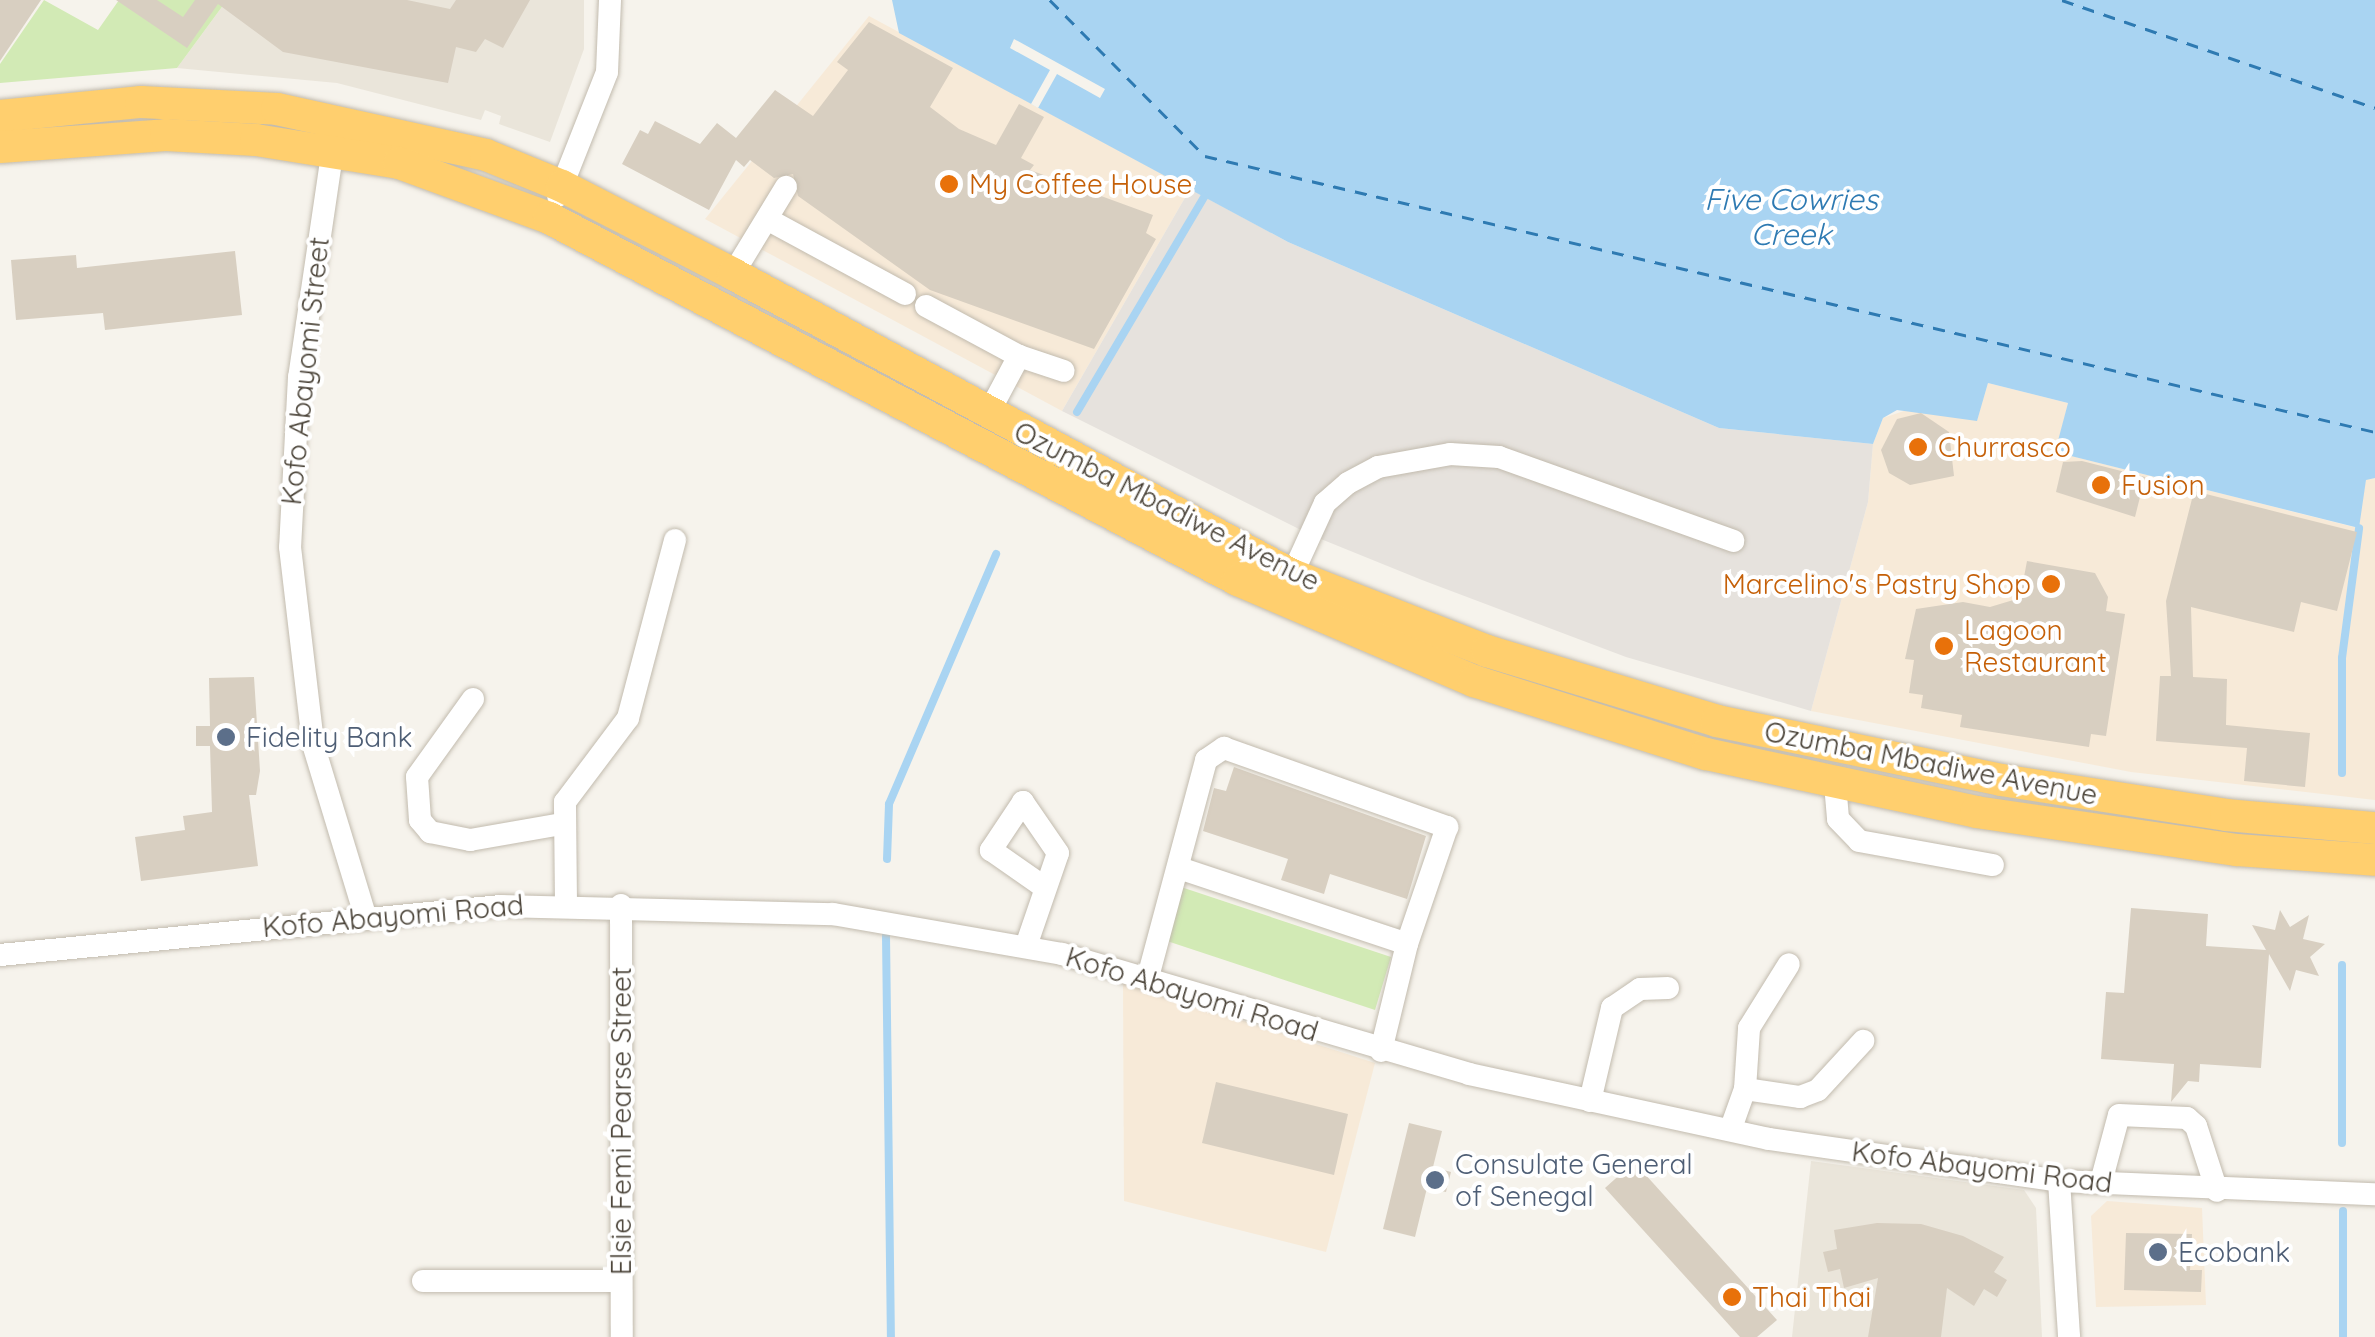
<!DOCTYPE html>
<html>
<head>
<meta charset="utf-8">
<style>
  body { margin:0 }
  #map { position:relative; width:2375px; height:1337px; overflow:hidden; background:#f6f3ec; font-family:Quicksand,sans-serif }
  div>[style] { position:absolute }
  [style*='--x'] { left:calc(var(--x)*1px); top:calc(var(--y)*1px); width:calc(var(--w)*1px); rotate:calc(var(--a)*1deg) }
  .residential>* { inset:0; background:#eae5da }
  .commercial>* { inset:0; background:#f7ead8 }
  .industrial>* { inset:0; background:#e6e2dd }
  .green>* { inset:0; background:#d2eab5 }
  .water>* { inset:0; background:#a9d4f2 }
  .pier>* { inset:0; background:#f6f3ec }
  .stream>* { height:8px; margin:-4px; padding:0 4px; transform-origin:4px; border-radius:4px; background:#a9d4f2 }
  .ferry>* { height:2.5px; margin-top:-1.25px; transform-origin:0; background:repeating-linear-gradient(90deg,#2e7ab2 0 12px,transparent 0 22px) }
  .building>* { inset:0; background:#d8cfc1 }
  .roads { filter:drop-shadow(0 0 2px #c2bbae) drop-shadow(0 0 2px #c2bbae) }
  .minor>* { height:22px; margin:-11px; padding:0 11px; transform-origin:11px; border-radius:11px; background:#fff }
  .highway>* { height:32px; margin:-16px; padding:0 16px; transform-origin:16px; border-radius:16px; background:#ffcf6e }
  .dots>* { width:28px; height:28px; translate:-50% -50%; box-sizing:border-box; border:5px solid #fff; border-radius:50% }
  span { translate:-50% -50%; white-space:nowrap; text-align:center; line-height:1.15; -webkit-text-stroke:8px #fff; paint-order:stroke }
  .food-label { font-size:28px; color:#c56008 }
  .left { translate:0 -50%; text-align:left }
  .right { translate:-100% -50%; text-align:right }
  .street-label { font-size:28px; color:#4b4439 }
  .service-label { font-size:28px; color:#4e5e75 }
  .water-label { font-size:30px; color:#2e7ab2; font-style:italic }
</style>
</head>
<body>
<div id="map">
  <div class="residential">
    <div style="clip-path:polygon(227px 0,584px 0,584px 49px,550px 142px,499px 124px,501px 116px,485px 110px,481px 120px,337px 83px,177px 68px)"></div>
    <div style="clip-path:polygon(1811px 1161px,2024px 1190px,2036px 1208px,2042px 1337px,1792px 1337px)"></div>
  </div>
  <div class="commercial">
    <div style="clip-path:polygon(869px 16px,1190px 189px,1062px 411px,705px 219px)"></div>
    <div style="clip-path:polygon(1988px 383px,2068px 403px,2056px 452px,2358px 528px,2366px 479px,2375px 478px,2375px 800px,2131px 772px,1811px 711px,1868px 502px,1873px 444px,1883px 418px,1913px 408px,1977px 420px)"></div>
    <div style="clip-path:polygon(1123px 982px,1375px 1063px,1326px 1252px,1124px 1201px)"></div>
    <div style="clip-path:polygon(2107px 1201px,2202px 1208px,2206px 1305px,2096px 1307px,2091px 1216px)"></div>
  </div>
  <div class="industrial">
    <div style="clip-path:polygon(1190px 189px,1288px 242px,1719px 428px,1873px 444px,1868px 502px,1811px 711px,1626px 657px,1422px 580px,1311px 535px,1062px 411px)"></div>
  </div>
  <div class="green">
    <div style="clip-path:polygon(44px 0,98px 30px,119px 0,227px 0,177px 68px,0 83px,0 64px)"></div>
    <div style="clip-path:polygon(1178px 886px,1391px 957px,1375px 1010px,1167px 941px)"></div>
  </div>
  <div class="water">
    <div style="clip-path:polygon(892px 0,2375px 0,2375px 478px,2366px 480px,2359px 528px,2055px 452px,2068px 403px,1988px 383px,1977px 421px,1897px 410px,1883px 418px,1873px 444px,1719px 428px,1288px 242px,899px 33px)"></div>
  </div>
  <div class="pier">
    <div style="clip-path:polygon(1014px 39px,1105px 89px,1100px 98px,1057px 74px,1038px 108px,1031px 104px,1050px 70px,1010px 48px)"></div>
  </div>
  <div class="stream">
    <div style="--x:1077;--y:412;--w:250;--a:-59.4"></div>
    <div style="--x:2342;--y:773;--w:115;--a:-90"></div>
    <div style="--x:2342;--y:658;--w:131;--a:-82.5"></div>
    <div style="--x:887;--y:859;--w:55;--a:-87.9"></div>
    <div style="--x:889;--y:804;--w:272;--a:-66.8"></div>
    <div style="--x:886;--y:935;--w:402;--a:89.3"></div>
    <div style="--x:2342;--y:965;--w:178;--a:90"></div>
    <div style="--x:2343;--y:1211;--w:126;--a:90"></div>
  </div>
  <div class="ferry">
    <div style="--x:1050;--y:0;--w:220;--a:45.2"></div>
    <div style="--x:1205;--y:156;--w:1202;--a:13.27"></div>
    <div style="--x:2062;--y:0;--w:331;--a:19"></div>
  </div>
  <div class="building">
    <div style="clip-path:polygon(0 0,41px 0,0 61px)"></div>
    <div style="clip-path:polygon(116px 0,157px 0,183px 17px,195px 0,407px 0,450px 9px,456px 0,530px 0,503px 48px,485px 39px,476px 52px,456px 47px,448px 83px,283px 52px,218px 4px,187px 48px)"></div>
    <div style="clip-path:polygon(869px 22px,953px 68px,930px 107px,959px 129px,996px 145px,1019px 104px,1044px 117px,1021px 158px,1034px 165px,1030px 170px,1153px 215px,1146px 233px,1156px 239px,1094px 349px,930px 290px,798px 196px,793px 174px,774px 178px,750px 160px,744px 167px,736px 160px,709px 210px,622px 164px,640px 130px,648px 134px,655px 121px,700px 144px,717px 123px,736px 138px,775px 90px,813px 116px,848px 70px,837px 62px)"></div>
    <div style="clip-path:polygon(235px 251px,242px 315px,105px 330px,103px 313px,16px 320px,11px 260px,76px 255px,77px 268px)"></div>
    <div style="clip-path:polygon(1921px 413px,1949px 432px,1954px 476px,1910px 485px,1889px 473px,1881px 450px,1897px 419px)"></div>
    <div style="clip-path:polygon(2082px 461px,2145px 477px,2135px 517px,2056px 492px,2063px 462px)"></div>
    <div style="clip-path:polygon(2194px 491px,2357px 532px,2337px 611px,2301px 602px,2294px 632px,2191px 607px,2193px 677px,2227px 679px,2226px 725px,2310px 733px,2305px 787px,2244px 781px,2247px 748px,2156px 741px,2160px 676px,2171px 676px,2166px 601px)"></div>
    <div style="clip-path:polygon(2027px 561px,2095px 573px,2108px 597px,2106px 611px,2125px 614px,2106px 736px,2091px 734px,2089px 747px,1960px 727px,1962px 715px,1921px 708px,1923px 695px,1909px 693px,1914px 660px,1905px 659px,1916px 609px,1963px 602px,1990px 607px,2020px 598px)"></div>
    <div style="clip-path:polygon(254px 677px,260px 771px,256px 795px,249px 795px,258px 866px,141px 881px,135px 837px,185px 830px,183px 816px,212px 812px,210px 746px,196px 746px,196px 726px,210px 726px,209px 678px)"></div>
    <div style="clip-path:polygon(1234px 767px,1426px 836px,1407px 899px,1330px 874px,1324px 894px,1281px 880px,1288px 859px,1203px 831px,1214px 788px,1226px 791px)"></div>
    <div style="clip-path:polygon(2131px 908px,2208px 914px,2206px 946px,2266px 950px,2252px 925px,2275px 930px,2280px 910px,2290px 927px,2309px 915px,2303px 939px,2325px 944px,2310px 957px,2319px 976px,2296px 970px,2290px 991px,2269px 954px,2261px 1068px,2200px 1064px,2199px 1082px,2188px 1081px,2171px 1102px,2174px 1064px,2101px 1059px,2106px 992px,2124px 993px)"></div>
    <div style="clip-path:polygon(1216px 1082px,1348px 1114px,1334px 1175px,1202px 1143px)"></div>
    <div style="clip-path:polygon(1409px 1123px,1442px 1131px,1433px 1167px,1451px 1172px,1446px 1192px,1427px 1188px,1415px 1237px,1383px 1229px)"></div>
    <div style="clip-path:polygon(1634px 1162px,1777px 1320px,1757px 1337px,1740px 1337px,1605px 1188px)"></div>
    <div style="clip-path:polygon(1877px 1223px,1921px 1224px,1963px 1236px,2004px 1257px,1994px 1272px,2007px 1280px,1997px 1297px,1984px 1289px,1974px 1306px,1947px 1288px,1941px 1337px,1868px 1337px,1878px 1278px,1844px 1288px,1840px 1269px,1828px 1272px,1823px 1252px,1837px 1249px,1834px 1230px)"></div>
    <div style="clip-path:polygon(2126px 1233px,2192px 1234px,2190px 1270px,2202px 1270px,2201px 1292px,2124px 1290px)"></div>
  </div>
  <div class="roads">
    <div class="minor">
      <div style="--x:334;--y:141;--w:239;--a:98.4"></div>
      <div style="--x:299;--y:377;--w:170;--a:93"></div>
      <div style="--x:290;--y:547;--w:198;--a:83.3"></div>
      <div style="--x:313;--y:744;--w:179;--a:73.1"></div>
      <div style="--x:558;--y:196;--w:133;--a:-68.4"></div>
      <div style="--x:607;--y:72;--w:72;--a:-87.6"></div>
      <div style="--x:767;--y:219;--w:157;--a:28.5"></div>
      <div style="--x:733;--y:274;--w:102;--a:-58.7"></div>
      <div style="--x:926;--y:306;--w:106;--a:28.3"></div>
      <div style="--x:1019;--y:356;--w:47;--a:18.4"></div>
      <div style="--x:988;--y:414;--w:66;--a:-61.9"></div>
      <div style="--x:1292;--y:575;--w:79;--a:-65.4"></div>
      <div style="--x:1325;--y:503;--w:30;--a:-41"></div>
      <div style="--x:1348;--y:483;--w:34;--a:-28"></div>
      <div style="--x:1378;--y:467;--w:73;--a:-10.2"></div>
      <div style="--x:1450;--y:454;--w:49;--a:3.5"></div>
      <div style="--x:1499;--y:457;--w:249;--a:19.7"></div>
      <div style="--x:473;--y:699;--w:96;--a:125.7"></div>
      <div style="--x:417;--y:777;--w:43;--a:86"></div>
      <div style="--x:420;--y:820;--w:16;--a:50"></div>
      <div style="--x:430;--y:832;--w:41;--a:11.3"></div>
      <div style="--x:470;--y:840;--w:93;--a:-9.9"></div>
      <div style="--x:1835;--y:784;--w:35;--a:85"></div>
      <div style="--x:1838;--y:819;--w:30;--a:46"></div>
      <div style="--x:1859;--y:841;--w:136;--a:10.2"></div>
      <div style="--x:1179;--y:868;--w:240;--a:18.4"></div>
      <div style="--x:566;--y:903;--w:101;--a:-90.6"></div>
      <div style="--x:565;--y:802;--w:105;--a:-53.1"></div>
      <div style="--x:628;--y:718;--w:184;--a:-75.2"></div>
      <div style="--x:621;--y:905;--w:432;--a:89.9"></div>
      <div style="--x:1026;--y:946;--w:98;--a:-71"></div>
      <div style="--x:1058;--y:853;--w:62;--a:-124.5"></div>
      <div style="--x:1023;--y:802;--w:58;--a:123.7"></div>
      <div style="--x:991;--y:850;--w:65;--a:34.9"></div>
      <div style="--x:0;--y:955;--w:503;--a:-5.59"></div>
      <div style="--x:501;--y:906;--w:332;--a:1.4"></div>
      <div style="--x:833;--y:914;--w:232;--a:9.9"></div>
      <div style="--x:1062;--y:954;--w:424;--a:16.4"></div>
      <div style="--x:1469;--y:1074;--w:307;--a:12.2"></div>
      <div style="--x:1769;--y:1139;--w:293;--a:8.2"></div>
      <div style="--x:2059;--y:1181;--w:316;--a:2.4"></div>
      <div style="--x:1148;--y:977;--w:225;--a:-75"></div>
      <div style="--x:1206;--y:760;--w:22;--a:-34"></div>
      <div style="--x:1224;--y:748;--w:237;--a:19.5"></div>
      <div style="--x:1447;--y:827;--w:124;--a:108.9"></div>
      <div style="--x:1407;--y:944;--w:110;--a:103.7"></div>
      <div style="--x:1745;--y:1089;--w:56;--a:8.3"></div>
      <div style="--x:1800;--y:1097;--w:19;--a:-21"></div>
      <div style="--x:1818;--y:1090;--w:67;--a:-47.4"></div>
      <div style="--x:1590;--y:1101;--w:96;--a:-76.7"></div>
      <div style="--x:1612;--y:1008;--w:34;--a:-34"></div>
      <div style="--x:1640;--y:989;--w:28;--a:-2"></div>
      <div style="--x:1731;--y:1128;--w:41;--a:-70.3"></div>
      <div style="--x:1745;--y:1089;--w:61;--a:-86.2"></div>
      <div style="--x:1749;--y:1028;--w:75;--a:-58"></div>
      <div style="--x:2059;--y:1181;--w:156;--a:86.3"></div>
      <div style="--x:2101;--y:1182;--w:69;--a:-75"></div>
      <div style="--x:2119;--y:1115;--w:68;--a:2.5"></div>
      <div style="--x:2187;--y:1118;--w:12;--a:42"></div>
      <div style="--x:2196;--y:1126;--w:68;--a:72.1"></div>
      <div style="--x:423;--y:1281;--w:198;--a:0"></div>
    </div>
    <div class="highway">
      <div style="--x:0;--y:116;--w:142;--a:-5.7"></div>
      <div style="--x:141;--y:102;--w:136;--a:2.9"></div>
      <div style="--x:277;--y:109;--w:214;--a:12.4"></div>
      <div style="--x:486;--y:155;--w:82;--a:22.2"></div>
      <div style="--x:562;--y:186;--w:192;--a:27.2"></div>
      <div style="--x:733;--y:274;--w:635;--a:28.3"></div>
      <div style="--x:1292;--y:575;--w:209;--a:21.3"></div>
      <div style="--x:1487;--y:651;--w:240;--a:16.9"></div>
      <div style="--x:1717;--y:721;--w:290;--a:11.7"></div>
      <div style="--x:2001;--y:780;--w:228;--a:8.8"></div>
      <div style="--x:2226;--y:815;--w:150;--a:5"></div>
      <div style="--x:0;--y:147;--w:166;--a:-4.1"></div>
      <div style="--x:166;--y:135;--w:90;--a:3.2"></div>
      <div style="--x:256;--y:140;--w:145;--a:9.1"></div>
      <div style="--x:399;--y:163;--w:160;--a:20.1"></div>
      <div style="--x:549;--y:218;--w:778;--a:27.72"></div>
      <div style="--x:1238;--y:580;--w:257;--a:23.2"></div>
      <div style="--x:1474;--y:681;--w:243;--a:17.5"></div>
      <div style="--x:1706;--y:754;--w:276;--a:12.1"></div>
      <div style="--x:1976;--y:812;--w:264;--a:8.3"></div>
      <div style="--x:2237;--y:850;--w:138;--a:4.1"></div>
    </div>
  </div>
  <div class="dots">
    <div style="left:949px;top:184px;background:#e8710a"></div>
    <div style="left:1918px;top:447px;background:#e8710a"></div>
    <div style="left:2101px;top:485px;background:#e8710a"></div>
    <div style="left:2051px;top:584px;background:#e8710a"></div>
    <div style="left:1944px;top:646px;background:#e8710a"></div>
    <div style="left:226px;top:737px;background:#5c6f8a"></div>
    <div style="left:1435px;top:1180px;background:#5c6f8a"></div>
    <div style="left:2158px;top:1252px;background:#5c6f8a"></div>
    <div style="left:1732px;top:1297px;background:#e8710a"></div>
  </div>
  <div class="food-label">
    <span class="left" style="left:969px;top:184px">My Coffee House</span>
    <span class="left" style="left:1938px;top:447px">Churrasco</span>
    <span class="left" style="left:2121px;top:485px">Fusion</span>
    <span class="right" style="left:2031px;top:584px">Marcelino's Pastry Shop</span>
    <span class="left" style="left:1964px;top:646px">Lagoon<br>Restaurant</span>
    <span class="left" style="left:1752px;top:1297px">Thai Thai</span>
  </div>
  <div class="street-label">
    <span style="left:305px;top:371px;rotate:-84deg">Kofo Abayomi Street</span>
    <span style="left:1167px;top:506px;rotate:27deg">Ozumba Mbadiwe Avenue</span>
    <span style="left:1931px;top:763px;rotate:11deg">Ozumba Mbadiwe Avenue</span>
    <span style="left:393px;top:916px;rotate:-5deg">Kofo Abayomi Road</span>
    <span style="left:1192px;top:994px;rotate:17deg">Kofo Abayomi Road</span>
    <span style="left:621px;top:1121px;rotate:-90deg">Elsie Femi Pearse Street</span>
    <span style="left:1982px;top:1167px;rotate:7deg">Kofo Abayomi Road</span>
  </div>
  <div class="service-label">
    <span class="left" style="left:246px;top:737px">Fidelity Bank</span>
    <span class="left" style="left:1455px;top:1180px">Consulate General<br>of Senegal</span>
    <span class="left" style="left:2178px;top:1252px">Ecobank</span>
  </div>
  <div class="water-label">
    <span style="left:1791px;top:216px">Five Cowries<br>Creek</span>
  </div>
</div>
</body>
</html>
